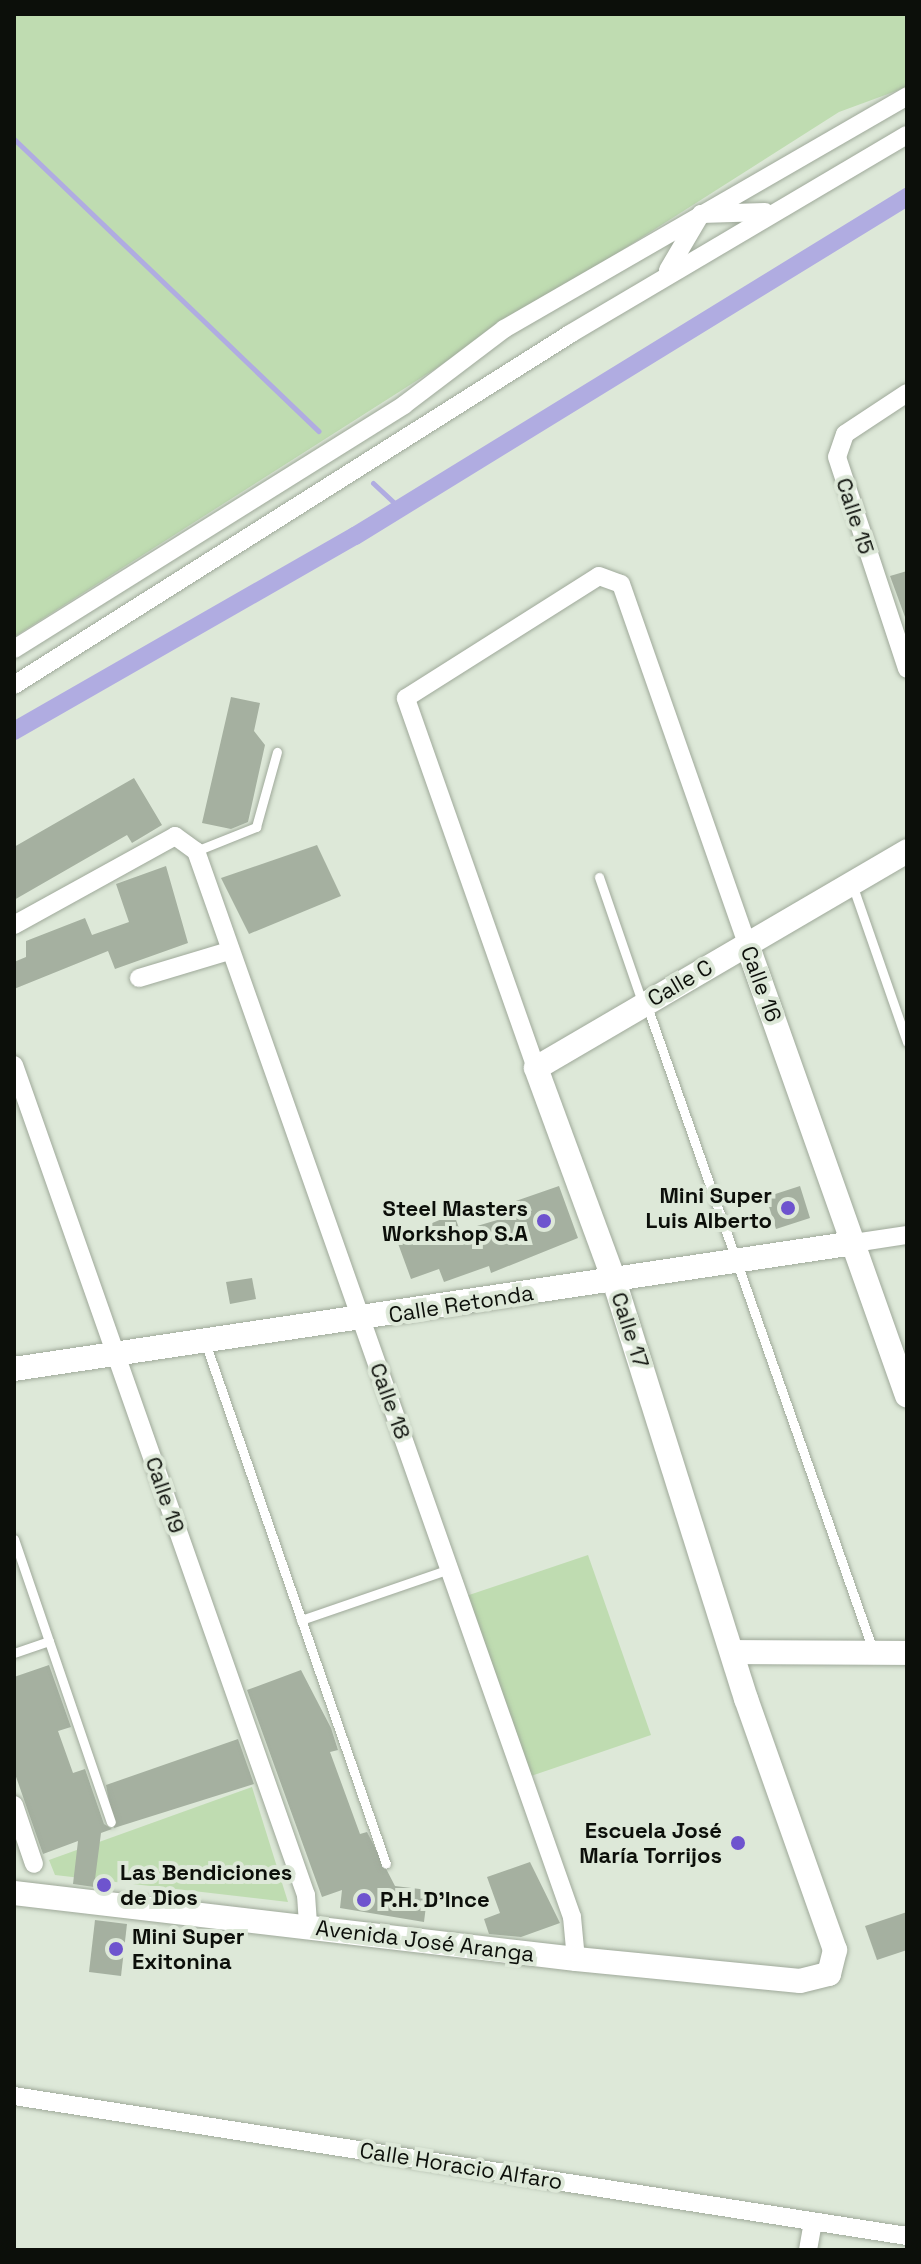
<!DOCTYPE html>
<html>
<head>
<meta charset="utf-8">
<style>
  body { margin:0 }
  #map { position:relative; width:921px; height:2264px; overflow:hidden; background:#dde8d8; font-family:"Space Grotesk",sans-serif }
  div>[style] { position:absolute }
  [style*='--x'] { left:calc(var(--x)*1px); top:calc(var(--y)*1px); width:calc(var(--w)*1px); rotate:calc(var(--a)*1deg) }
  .green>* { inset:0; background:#bfdcb1 }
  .stream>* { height:5px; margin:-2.5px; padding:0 2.5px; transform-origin:2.5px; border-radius:2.5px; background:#b0ace1 }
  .canal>* { height:18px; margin:-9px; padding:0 9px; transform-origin:9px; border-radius:9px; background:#b0ace1 }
  .building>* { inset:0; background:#a5b0a0 }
  .roads { filter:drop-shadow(0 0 2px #9fa99a) drop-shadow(0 0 2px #9fa99a) }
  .lane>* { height:9px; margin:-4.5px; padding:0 4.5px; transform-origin:4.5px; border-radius:4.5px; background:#fff }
  .street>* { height:18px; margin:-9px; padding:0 9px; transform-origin:9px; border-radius:9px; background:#fff }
  .secondary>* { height:24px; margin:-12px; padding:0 12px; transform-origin:12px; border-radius:12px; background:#fff }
  .dots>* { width:22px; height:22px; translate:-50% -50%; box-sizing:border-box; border:4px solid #dde8d8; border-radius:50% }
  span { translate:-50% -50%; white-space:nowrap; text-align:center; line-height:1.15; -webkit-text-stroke:8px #dde8d8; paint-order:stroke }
  .street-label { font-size:22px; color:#0c0f0a }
  .poi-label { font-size:22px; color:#0c0f0a; font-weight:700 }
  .right { translate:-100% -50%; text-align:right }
  .left { translate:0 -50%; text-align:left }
  .frame { position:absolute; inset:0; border:16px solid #0c0f0a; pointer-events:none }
</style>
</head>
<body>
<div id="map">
  <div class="green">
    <div style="clip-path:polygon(14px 14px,907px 14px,907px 87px,839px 112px,14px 637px)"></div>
    <div style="clip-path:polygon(588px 1555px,651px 1735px,531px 1776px,466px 1596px)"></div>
    <div style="clip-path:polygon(252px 1787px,288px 1902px,55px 1875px,49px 1860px)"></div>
  </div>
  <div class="stream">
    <div style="--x:14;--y:139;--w:422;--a:43.8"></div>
    <div style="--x:373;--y:483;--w:37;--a:43"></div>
  </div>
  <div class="canal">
    <div style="--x:14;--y:731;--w:393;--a:-29.8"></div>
    <div style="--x:355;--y:536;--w:648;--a:-31.56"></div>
  </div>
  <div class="building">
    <div style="clip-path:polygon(907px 571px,907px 617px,905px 617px,890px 576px)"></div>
    <div style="clip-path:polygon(231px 697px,260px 703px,254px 731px,265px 745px,248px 822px,231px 829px,202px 823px)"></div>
    <div style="clip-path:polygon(134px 778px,162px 825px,132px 843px,127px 835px,14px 900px,14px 847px)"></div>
    <div style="clip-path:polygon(317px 845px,341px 896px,249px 934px,221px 878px)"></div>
    <div style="clip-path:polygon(166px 866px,188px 943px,115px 969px,108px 951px,14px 989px,14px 962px,26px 957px,26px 941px,85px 918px,92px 935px,129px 922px,116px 884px)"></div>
    <div style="clip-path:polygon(559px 1186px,578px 1238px,491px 1273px,489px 1266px,444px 1282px,439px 1269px,411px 1279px,396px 1238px,454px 1214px,460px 1231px,514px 1215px,510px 1203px)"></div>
    <div style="clip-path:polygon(800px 1186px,810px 1218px,776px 1229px,766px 1197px)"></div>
    <div style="clip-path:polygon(252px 1278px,256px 1299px,230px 1304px,226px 1282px)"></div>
    <div style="clip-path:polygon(49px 1665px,71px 1727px,58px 1731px,73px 1773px,85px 1769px,104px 1824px,112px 1829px,101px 1833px,94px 1887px,73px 1884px,78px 1841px,43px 1854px,14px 1771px,14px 1677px)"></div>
    <div style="clip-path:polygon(301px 1670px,331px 1728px,338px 1750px,330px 1752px,360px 1834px,367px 1832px,395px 1886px,428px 1890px,424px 1922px,340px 1908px,342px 1890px,322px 1897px,247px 1690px)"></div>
    <div style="clip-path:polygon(238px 1739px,254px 1784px,114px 1828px,106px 1785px)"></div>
    <div style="clip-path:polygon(530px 1862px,560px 1923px,521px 1937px,489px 1934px,484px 1919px,500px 1913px,487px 1877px)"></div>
    <div style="clip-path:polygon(907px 1912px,907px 1950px,877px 1960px,865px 1926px)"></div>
    <div style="clip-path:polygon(95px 1920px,127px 1924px,121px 1976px,89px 1972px)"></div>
  </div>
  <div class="roads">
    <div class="lane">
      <div style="--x:196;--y:851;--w:65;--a:-21.8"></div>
      <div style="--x:256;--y:827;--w:78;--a:-74.4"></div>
      <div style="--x:599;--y:877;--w:135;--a:71"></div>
      <div style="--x:853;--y:887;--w:164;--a:70.8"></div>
      <div style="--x:647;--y:1006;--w:686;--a:70.67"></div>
      <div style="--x:205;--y:1342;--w:552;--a:70.88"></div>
      <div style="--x:14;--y:1539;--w:299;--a:71.1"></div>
      <div style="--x:301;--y:1620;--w:157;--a:-19"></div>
      <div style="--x:14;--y:1653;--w:37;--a:-19"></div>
    </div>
    <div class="street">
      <div style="--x:701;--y:214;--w:64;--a:-1.8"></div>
      <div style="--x:668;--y:270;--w:65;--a:-59.5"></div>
      <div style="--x:907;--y:393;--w:74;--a:146.5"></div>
      <div style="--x:845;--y:434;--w:24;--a:109"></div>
      <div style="--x:837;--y:457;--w:223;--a:71.7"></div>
      <div style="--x:14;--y:649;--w:460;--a:-32"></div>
      <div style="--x:404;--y:405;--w:126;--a:-37.2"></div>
      <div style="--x:504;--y:329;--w:466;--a:-30"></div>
      <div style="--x:14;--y:685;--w:658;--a:-32.26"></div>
      <div style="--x:570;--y:334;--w:391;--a:-30.6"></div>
      <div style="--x:14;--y:925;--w:184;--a:-28.9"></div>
      <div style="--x:175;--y:836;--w:26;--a:36"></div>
      <div style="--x:196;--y:851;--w:1130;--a:70.57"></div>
      <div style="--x:572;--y:1917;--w:42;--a:84.6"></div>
      <div style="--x:139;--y:978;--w:94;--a:-16.7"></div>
      <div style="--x:14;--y:1065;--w:880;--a:70.62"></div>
      <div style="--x:306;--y:1895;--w:32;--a:86"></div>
      <div style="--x:536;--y:1068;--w:392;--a:-109.4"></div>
      <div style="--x:406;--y:698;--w:228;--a:-32.3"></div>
      <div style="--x:599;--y:576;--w:23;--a:20"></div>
      <div style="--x:621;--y:584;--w:381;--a:70.7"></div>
      <div style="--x:854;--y:1243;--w:54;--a:-8.6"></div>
      <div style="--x:14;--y:1805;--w:62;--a:71.3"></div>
      <div style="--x:14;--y:2096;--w:904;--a:8.91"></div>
      <div style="--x:808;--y:2250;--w:28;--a:-80"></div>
    </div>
    <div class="secondary">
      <div style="--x:747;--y:944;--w:479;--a:70.5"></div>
      <div style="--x:14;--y:1369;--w:849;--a:-8.53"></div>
      <div style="--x:734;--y:1652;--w:173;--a:0.3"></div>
      <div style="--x:14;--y:1893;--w:566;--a:6.7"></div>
      <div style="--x:576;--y:1959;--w:225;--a:5.6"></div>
      <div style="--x:800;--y:1981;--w:30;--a:-14"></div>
      <div style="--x:829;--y:1974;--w:25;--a:-76"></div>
      <div style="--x:835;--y:1950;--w:266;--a:-109.5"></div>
      <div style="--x:746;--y:1699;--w:439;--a:-107.5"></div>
      <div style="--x:614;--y:1280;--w:226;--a:-110.2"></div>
      <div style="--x:536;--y:1068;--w:430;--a:-30.3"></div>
    </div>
  </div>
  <div class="dots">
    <div style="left:788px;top:1208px;background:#6e54ce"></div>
    <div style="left:544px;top:1221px;background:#6e54ce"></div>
    <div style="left:738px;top:1843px;background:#6e54ce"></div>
    <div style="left:104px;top:1885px;background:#6e54ce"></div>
    <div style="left:364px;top:1900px;background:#6e54ce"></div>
    <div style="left:116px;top:1949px;background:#6e54ce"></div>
  </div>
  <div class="street-label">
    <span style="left:855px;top:516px;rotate:72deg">Calle 15</span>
    <span style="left:680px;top:983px;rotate:-30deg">Calle C</span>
    <span style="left:761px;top:984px;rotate:70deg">Calle 16</span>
    <span style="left:461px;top:1304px;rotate:-9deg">Calle Retonda</span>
    <span style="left:630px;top:1330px;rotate:72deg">Calle 17</span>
    <span style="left:390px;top:1401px;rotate:70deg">Calle 18</span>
    <span style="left:165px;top:1495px;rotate:71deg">Calle 19</span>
    <span style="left:425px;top:1941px;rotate:7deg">Avenida José Aranga</span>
    <span style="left:461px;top:2166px;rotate:9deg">Calle Horacio Alfaro</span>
  </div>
  <div class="poi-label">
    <span class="right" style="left:772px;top:1208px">Mini Super<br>Luis Alberto</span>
    <span class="right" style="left:528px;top:1221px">Steel Masters<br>Workshop S.A</span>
    <span class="right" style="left:722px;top:1843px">Escuela José<br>María Torrijos</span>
    <span class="left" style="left:120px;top:1885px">Las Bendiciones<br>de Dios</span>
    <span class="left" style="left:380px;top:1900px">P.H. D'Ince</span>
    <span class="left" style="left:132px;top:1949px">Mini Super<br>Exitonina</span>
  </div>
  <div class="frame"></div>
</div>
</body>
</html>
